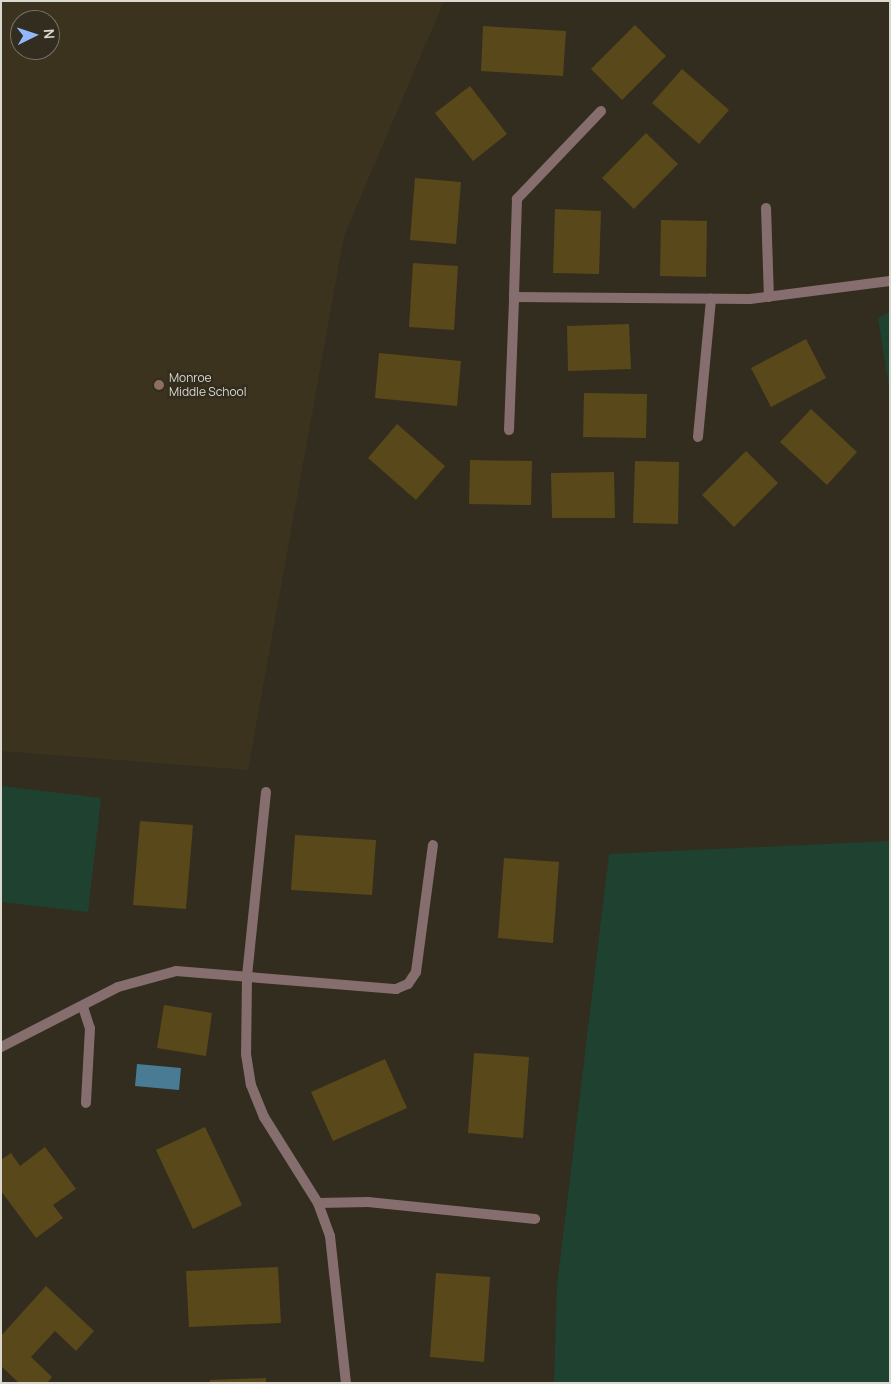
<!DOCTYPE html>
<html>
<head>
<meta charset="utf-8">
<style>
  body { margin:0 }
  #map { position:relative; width:891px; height:1384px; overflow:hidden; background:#322d1e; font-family:Manrope,sans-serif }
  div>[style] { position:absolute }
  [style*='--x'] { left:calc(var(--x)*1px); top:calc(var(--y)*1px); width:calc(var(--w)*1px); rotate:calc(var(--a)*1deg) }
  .built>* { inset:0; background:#3c331e }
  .green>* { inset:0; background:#1e422f }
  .water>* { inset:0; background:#497b95 }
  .building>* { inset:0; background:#594819 }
  .lane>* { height:10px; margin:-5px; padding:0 5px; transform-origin:5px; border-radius:5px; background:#866e6f }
  .dots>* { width:14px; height:14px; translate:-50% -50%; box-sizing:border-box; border:2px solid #322d1e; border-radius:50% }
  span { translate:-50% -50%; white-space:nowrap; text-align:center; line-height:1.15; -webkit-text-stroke:5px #322d1e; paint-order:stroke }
  .poi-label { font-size:12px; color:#dbd8cf }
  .left { translate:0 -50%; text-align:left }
  .frame { position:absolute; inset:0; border:2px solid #dbd8cf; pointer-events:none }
  .north { position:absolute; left:10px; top:10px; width:50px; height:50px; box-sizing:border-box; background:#322d1e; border:1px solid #767165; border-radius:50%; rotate:86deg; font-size:14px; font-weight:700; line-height:20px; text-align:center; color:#dbd8cf }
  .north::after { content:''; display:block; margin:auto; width:18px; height:22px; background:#93b7fd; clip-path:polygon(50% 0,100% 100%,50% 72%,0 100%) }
</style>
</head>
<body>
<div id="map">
  <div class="built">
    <div style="clip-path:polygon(evenodd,1px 1px,444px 1px,344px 236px,248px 770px,1px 751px,1px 1px,20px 20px,50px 20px,50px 50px,20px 50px,20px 20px)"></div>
  </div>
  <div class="green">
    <div style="clip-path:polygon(890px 312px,890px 393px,878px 318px)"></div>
    <div style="clip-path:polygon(1px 786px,101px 798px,88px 912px,1px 902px)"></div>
    <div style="clip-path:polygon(890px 841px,890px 1383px,554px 1383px,557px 1286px,609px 854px)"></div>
  </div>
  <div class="water">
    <div style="clip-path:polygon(137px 1064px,181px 1068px,179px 1090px,135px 1086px)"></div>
  </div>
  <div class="building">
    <div style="clip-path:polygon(635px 25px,666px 56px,622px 100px,591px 69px)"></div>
    <div style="clip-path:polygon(483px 26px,566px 31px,563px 76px,481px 71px)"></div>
    <div style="clip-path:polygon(682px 69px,729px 110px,699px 144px,652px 103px)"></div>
    <div style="clip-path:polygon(470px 86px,507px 134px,473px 161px,435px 113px)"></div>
    <div style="clip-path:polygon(646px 133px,678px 164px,634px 209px,602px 178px)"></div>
    <div style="clip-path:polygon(415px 178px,461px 182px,456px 244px,410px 240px)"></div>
    <div style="clip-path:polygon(555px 209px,601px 211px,599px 274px,553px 273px)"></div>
    <div style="clip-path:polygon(661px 220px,707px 221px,706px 277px,660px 276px)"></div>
    <div style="clip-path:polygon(413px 263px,458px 266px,454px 330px,409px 327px)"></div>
    <div style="clip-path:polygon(629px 324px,631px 369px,568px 371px,567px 326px)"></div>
    <div style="clip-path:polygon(806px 339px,826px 378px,771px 407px,751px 368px)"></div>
    <div style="clip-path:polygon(379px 353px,461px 361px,457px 406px,375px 398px)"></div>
    <div style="clip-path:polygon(584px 393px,647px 394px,646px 438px,583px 437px)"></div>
    <div style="clip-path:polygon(811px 409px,857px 452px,827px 485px,780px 442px)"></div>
    <div style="clip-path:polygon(397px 424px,445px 466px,416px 500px,368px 458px)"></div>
    <div style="clip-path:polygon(746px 451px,778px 483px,734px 527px,702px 495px)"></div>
    <div style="clip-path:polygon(470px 460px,532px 461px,531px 505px,469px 504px)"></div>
    <div style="clip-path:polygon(635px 461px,679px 462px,678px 524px,633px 523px)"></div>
    <div style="clip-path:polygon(614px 472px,615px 518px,552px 518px,551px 473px)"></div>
    <div style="clip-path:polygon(140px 821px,193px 825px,186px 909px,133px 905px)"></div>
    <div style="clip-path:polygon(295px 835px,376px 840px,372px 895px,291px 890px)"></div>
    <div style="clip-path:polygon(504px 858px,559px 862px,553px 943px,498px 938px)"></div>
    <div style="clip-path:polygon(164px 1005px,212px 1013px,206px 1056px,157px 1048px)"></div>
    <div style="clip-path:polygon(474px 1053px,529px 1057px,523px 1138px,468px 1133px)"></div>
    <div style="clip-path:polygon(385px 1059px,407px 1108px,333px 1141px,311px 1092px)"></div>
    <div style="clip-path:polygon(205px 1127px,242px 1205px,193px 1229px,156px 1150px)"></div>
    <div style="clip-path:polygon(45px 1147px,76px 1189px,53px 1205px,63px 1218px,36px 1238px,1px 1191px,1px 1160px,11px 1153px,20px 1166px)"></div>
    <div style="clip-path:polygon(278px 1267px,281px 1323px,189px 1327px,186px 1271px)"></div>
    <div style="clip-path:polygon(436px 1273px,490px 1277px,484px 1362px,430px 1357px)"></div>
    <div style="clip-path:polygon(46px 1286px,94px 1331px,76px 1351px,55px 1331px,31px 1357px,52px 1377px,47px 1383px,19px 1383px,1px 1366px,1px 1336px)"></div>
    <div style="clip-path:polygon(266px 1378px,266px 1383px,210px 1383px,210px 1380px)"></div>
  </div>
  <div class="lane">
    <div style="--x:601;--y:111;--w:122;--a:133.7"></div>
    <div style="--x:517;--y:199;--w:98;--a:91.8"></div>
    <div style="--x:514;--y:297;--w:236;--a:0.5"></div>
    <div style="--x:750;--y:299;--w:141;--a:-7.3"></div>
    <div style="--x:766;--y:208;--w:89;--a:88.1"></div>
    <div style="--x:509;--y:430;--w:133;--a:-87.8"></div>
    <div style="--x:698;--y:437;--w:139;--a:-84.6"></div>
    <div style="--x:266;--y:792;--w:186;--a:95.9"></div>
    <div style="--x:247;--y:977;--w:77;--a:90.7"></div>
    <div style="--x:246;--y:1054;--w:31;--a:81"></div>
    <div style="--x:251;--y:1085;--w:35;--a:68"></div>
    <div style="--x:264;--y:1117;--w:102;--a:57.9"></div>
    <div style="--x:318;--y:1203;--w:35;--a:70"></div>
    <div style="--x:330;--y:1236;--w:148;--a:83.8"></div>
    <div style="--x:83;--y:1007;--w:22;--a:72"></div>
    <div style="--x:90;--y:1028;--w:75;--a:93.1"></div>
    <div style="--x:1;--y:1047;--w:131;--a:-27.1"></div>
    <div style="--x:118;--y:987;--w:60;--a:-15.4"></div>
    <div style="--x:176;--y:971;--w:221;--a:4.7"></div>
    <div style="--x:396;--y:989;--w:13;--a:-23"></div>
    <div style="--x:408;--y:984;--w:14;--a:-56"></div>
    <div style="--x:416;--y:972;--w:128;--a:-82.4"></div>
    <div style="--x:318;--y:1203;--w:50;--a:-1.1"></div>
    <div style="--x:368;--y:1202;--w:168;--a:5.8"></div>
  </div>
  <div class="dots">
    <div style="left:159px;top:385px;background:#8d6e63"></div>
  </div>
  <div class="poi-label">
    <span class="left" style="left:169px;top:385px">Monroe<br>Middle School</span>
  </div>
  <div class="frame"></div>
  <div class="north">N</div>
</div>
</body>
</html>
